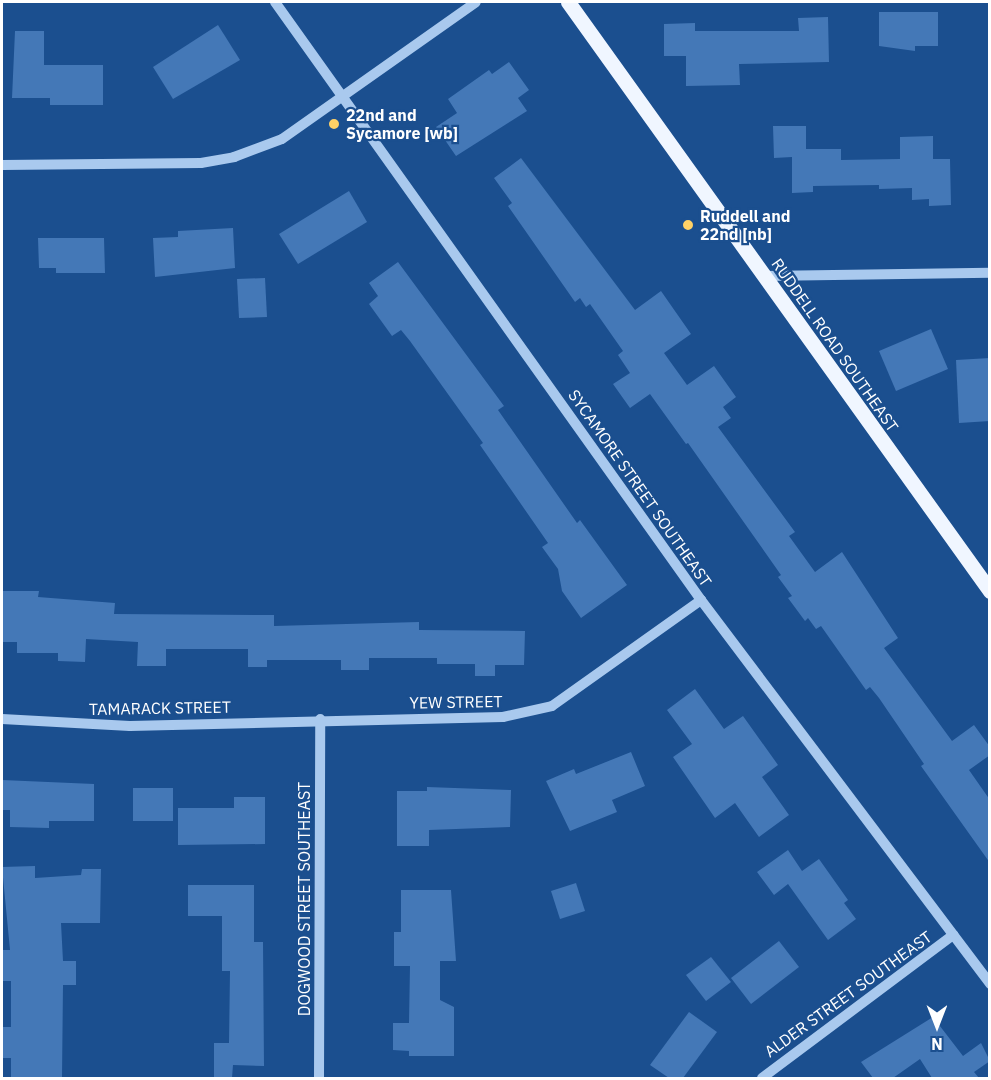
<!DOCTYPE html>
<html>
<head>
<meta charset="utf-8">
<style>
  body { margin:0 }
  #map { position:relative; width:991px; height:1080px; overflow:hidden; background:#1b4f8f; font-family:"IBM Plex Sans",sans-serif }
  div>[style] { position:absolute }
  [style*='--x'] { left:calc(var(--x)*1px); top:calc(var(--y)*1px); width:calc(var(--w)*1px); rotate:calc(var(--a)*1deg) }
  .building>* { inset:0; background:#4478b7 }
  .minor>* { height:10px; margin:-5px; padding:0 5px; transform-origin:5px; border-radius:5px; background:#a9c9ee }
  .major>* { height:15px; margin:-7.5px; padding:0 7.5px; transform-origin:7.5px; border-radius:7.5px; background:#f0f6ff }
  .dots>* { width:16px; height:16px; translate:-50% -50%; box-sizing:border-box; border:3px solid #1b4f8f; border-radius:50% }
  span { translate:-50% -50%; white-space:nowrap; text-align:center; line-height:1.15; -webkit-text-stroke:4.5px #1b4f8f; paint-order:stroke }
  .poi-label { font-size:16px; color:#fff; font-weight:700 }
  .left { translate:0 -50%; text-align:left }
  .street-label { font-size:16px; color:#fff }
  .frame { position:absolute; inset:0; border:3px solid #fff; pointer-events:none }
  .north { position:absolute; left:907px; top:996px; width:60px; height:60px; -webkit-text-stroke:4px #1b4f8f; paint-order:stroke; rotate:180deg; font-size:16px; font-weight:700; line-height:24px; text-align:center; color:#fff }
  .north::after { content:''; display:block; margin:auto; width:21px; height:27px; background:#fff; clip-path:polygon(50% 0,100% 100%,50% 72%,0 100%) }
</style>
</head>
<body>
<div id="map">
  <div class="building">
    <div style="clip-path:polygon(879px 12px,938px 12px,938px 46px,915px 46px,915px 51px,879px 46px)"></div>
    <div style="clip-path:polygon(828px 17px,829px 62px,739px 64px,740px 85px,686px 86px,686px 56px,664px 56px,664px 24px,695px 23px,695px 31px,799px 31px,798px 18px)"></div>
    <div style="clip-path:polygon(218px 25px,240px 60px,173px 99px,153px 67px)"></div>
    <div style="clip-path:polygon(15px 31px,44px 31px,44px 65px,103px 65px,103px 105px,50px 105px,50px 98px,12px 98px)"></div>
    <div style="clip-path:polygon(509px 62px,529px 90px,518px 98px,527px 111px,456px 156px,436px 127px,457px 113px,448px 99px,489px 70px,492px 74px)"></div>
    <div style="clip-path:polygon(773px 126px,806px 126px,806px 149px,841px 149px,841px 160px,900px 159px,900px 137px,933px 136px,933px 159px,950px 159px,951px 205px,929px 206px,929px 199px,912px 200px,912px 188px,879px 189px,879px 185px,813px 186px,813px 192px,792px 193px,792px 157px,774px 158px)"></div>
    <div style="clip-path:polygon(521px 158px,635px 310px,661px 291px,691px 334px,664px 353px,687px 385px,714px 366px,736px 397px,723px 407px,731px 418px,718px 427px,795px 532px,789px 536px,815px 572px,842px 552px,898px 638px,884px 648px,952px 741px,974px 725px,990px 747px,990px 755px,969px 770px,990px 800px,990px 863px,921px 766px,924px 764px,879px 698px,870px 687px,866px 690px,821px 626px,816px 629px,808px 618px,805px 621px,788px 598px,792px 596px,778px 577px,781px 575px,688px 443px,686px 444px,650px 394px,630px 408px,613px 384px,630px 373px,618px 355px,623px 351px,590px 304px,586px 307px,580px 298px,575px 302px,508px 206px,512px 203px,494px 178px)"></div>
    <div style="clip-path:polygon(349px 191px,367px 222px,298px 264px,279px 234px)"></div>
    <div style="clip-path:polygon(233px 228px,235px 268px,155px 277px,153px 238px,178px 237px,178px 231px)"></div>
    <div style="clip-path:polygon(38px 238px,104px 238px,105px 273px,56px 273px,56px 268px,39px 268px)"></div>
    <div style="clip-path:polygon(398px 262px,504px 406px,498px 410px,577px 523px,580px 520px,627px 585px,581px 618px,562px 591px,558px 569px,542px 547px,548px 543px,480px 445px,483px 443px,410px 341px,401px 330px,392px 336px,369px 304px,378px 296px,369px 283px)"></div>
    <div style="clip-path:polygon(265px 278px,267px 317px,239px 318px,237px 279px)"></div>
    <div style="clip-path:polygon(931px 329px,948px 369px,896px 391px,879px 351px)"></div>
    <div style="clip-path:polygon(990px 358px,990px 421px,959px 423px,956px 360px)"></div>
    <div style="clip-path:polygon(2px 591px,39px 591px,38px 597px,115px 603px,114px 614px,274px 615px,274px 626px,419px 622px,419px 630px,525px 631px,524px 665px,495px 665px,495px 676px,475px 676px,475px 664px,437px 664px,437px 658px,369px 658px,369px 670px,341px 670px,341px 660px,267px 660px,267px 667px,248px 667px,248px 649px,166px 649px,166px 666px,137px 666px,138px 642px,86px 639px,85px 662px,58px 661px,58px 653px,17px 653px,17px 642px,2px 642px)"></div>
    <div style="clip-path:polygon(695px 689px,724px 729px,743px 716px,778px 765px,762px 777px,789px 815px,759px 837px,735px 803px,715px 818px,673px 757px,692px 744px,667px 710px)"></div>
    <div style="clip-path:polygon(631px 752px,645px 786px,612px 800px,617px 812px,570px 831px,546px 781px,574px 769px,576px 774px)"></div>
    <div style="clip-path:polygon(2px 780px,94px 784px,94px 821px,49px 821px,49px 828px,10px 827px,10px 810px,2px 810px)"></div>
    <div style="clip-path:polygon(427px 787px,511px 790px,510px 827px,429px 830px,429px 846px,397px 846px,397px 791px,427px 791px)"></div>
    <div style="clip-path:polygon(133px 788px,173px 788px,173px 821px,133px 821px)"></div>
    <div style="clip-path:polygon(234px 797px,265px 797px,265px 844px,178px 845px,178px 808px,234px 808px)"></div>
    <div style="clip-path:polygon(788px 850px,802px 871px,819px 859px,848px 900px,844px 903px,856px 919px,828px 940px,788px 884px,774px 895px,757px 872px)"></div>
    <div style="clip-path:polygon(35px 866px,35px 878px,81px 875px,82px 869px,101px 869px,100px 923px,61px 923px,63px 961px,76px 961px,76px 985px,63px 985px,62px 1078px,11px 1078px,11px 1058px,2px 1058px,2px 1027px,11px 1027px,11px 981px,2px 981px,2px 950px,10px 950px,2px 867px)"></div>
    <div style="clip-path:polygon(576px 883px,585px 911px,560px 919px,551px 891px)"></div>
    <div style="clip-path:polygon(188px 885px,254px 885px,254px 942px,263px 942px,264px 1066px,233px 1065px,232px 1078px,214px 1078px,214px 1043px,229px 1043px,230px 971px,222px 971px,222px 916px,188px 916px)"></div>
    <div style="clip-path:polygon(401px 890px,451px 890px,456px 961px,440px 961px,440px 1000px,454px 1007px,454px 1056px,409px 1056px,409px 1051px,393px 1050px,393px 1023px,409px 1023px,410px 966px,394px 966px,394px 932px,401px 932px)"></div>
    <div style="clip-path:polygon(779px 941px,799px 967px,751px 1004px,731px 978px)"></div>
    <div style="clip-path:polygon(711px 957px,731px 982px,706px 1001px,686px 975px)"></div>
    <div style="clip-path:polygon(689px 1012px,717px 1032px,683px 1078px,669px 1078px,650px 1065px)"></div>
    <div style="clip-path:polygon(933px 1017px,963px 1056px,981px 1043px,990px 1061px,974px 1072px,979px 1078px,932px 1078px,920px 1059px,893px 1078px,873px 1078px,861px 1062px)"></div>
  </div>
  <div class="minor">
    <div style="--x:275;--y:2;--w:734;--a:54.53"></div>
    <div style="--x:701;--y:600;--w:481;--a:53"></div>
    <div style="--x:2;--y:165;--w:199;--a:-0.6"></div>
    <div style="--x:201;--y:163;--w:34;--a:-10"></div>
    <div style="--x:234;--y:157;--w:51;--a:-20.6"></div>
    <div style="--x:282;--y:139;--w:237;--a:-35.2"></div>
    <div style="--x:764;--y:276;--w:226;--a:-0.8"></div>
    <div style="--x:2;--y:719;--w:128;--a:3.1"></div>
    <div style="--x:130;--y:726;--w:373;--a:-1.4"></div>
    <div style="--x:503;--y:717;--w:50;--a:-12.7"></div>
    <div style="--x:552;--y:706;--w:183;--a:-35.4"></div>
    <div style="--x:319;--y:1078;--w:359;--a:-89.8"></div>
    <div style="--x:762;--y:1078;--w:239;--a:-36.8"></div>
  </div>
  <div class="major">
    <div style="--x:568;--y:2;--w:725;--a:54.38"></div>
  </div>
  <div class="dots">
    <div style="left:334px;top:124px;background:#ffd166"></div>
    <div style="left:688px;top:225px;background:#ffd166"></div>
  </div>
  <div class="poi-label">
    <span class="left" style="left:346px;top:124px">22nd and<br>Sycamore [wb]</span>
    <span class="left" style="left:700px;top:225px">Ruddell and<br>22nd [nb]</span>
  </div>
  <div class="street-label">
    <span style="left:835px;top:345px;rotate:55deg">RUDDELL ROAD SOUTHEAST</span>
    <span style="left:640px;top:488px;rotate:55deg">SYCAMORE STREET SOUTHEAST</span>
    <span style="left:456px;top:702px;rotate:-1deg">YEW STREET</span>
    <span style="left:160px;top:708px;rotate:-1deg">TAMARACK STREET</span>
    <span style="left:304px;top:899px;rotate:-90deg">DOGWOOD STREET SOUTHEAST</span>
    <span style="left:848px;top:994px;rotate:-36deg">ALDER STREET SOUTHEAST</span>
  </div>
  <div class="frame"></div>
  <div class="north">N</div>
</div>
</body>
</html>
